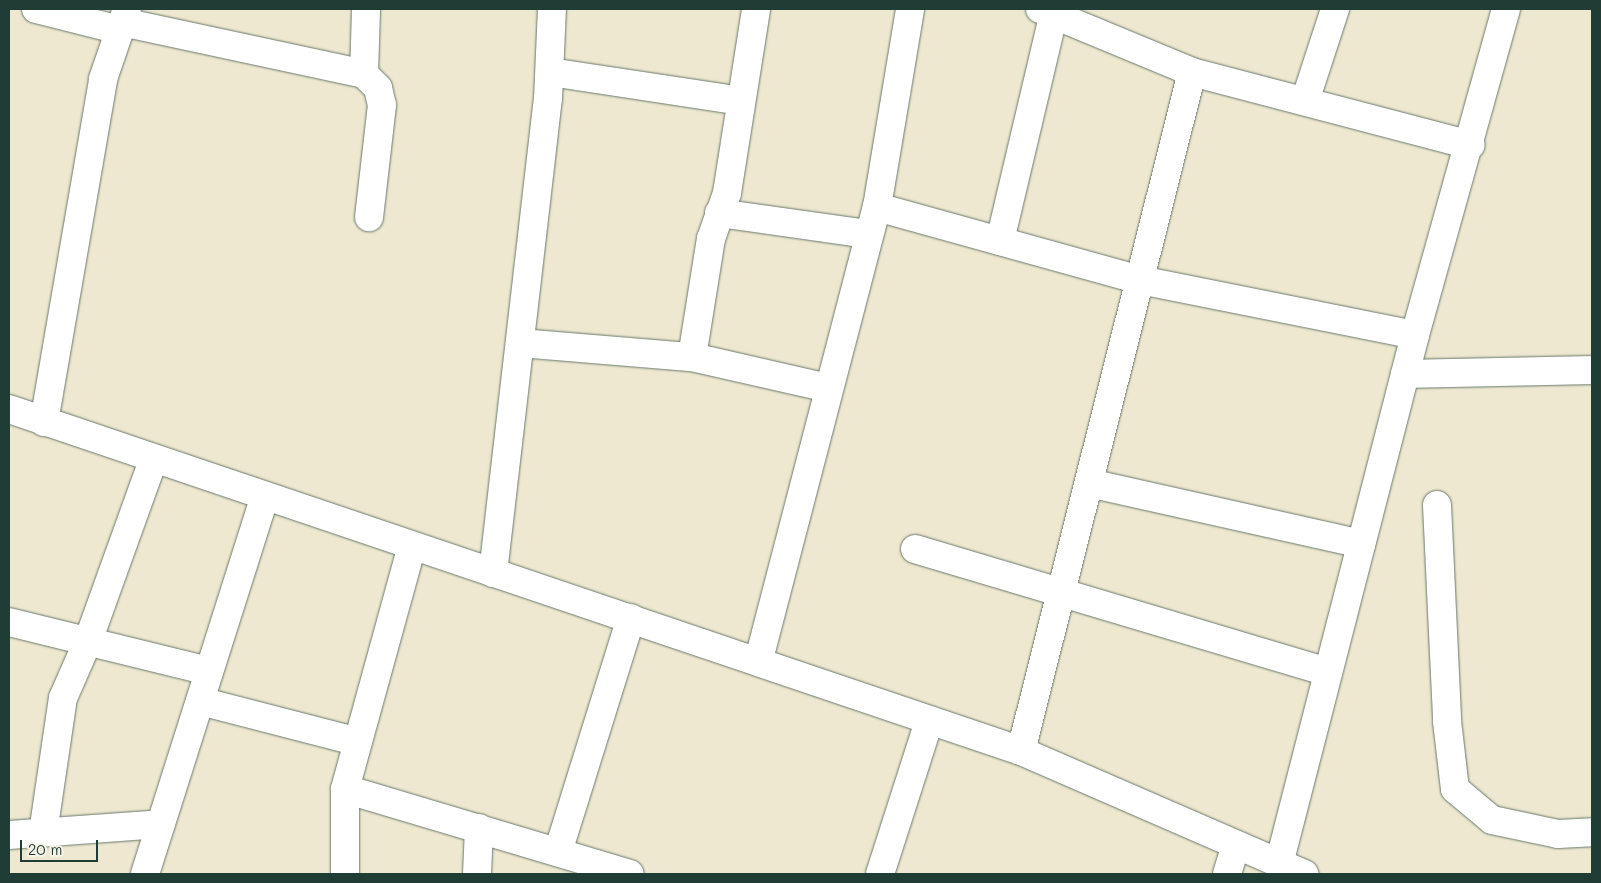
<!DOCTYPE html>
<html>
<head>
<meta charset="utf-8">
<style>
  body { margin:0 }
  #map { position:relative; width:1601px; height:883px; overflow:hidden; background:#eee8d0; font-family:Mali,sans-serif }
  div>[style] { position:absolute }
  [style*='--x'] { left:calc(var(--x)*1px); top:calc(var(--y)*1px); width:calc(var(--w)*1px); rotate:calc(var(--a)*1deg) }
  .roads { filter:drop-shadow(0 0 1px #67796b) drop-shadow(0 0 1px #67796b) }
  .minor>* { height:28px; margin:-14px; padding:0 14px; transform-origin:14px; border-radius:14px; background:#fff }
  span { translate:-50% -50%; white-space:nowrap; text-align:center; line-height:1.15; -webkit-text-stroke:4px #f7f3e8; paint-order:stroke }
  .frame { position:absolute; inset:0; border:10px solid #1f3d34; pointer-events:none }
  .scale { position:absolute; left:20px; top:840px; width:78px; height:22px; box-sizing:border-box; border:2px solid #1f3d34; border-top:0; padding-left:6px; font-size:15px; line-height:18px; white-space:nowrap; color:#1f3d34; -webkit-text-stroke:4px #f7f3e8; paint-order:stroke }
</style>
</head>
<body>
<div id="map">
  <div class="roads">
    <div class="minor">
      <div style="--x:36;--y:9;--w:87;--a:14"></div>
      <div style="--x:1040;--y:9;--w:165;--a:22.5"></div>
      <div style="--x:1192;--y:72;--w:288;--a:14.7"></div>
      <div style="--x:122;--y:22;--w:248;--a:12.1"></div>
      <div style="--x:364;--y:74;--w:65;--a:-88.2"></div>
      <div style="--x:550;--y:72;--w:193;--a:8.6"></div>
      <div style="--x:364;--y:74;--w:20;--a:45"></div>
      <div style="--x:378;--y:88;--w:17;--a:77"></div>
      <div style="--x:382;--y:105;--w:113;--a:96.6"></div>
      <div style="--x:1305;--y:101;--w:97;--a:-71.9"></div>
      <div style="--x:877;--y:207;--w:273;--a:15.5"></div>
      <div style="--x:1140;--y:280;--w:280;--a:11.3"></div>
      <div style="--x:719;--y:213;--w:151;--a:8"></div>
      <div style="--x:1000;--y:241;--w:238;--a:-76.7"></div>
      <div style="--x:520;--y:343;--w:173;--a:4.7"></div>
      <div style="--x:692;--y:357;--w:139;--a:12.8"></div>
      <div style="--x:692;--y:357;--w:120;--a:-80.9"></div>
      <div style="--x:711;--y:239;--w:49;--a:-70.8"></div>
      <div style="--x:727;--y:193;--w:186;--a:-81"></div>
      <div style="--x:1405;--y:374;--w:187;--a:-1.2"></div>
      <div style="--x:9;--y:409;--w:1068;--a:18.67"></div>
      <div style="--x:1021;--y:751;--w:309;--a:23.5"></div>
      <div style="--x:44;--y:422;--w:348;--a:-80.2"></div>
      <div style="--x:103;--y:79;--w:74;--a:-71.1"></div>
      <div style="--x:1089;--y:483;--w:279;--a:12.6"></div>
      <div style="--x:1437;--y:505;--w:216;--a:87.3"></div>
      <div style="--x:1447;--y:721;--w:68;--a:83.3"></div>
      <div style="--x:1455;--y:789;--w:48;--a:40"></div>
      <div style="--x:1492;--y:820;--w:67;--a:12"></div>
      <div style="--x:1558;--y:834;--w:34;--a:-3"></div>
      <div style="--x:915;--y:549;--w:431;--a:16.6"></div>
      <div style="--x:493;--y:573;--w:477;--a:-83.4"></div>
      <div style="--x:548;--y:99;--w:90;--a:-87.5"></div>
      <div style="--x:9;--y:622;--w:206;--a:13.8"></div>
      <div style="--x:759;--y:659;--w:467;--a:-75.4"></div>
      <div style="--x:877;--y:207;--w:201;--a:-80.5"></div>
      <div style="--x:200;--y:701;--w:163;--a:14.5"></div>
      <div style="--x:1021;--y:751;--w:700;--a:-75.86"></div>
      <div style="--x:345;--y:789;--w:297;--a:16.6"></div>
      <div style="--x:43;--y:833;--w:136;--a:-81.6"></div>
      <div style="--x:63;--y:698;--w:62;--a:-66.3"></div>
      <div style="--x:88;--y:641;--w:192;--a:-70.2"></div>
      <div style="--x:9;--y:835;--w:152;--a:-4.1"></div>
      <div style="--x:558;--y:852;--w:245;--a:-72.7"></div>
      <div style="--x:1279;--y:864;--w:546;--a:-75.58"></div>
      <div style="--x:1415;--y:335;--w:338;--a:-74.4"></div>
      <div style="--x:145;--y:874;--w:393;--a:-72.4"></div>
      <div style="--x:345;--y:874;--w:85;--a:-90"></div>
      <div style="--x:345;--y:789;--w:252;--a:-74.6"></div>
      <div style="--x:477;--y:874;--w:46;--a:-87.5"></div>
      <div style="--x:880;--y:874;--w:161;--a:-72.2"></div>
      <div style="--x:1227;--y:874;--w:30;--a:-73"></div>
    </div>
  </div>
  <div class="frame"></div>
  <div class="scale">20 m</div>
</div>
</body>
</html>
